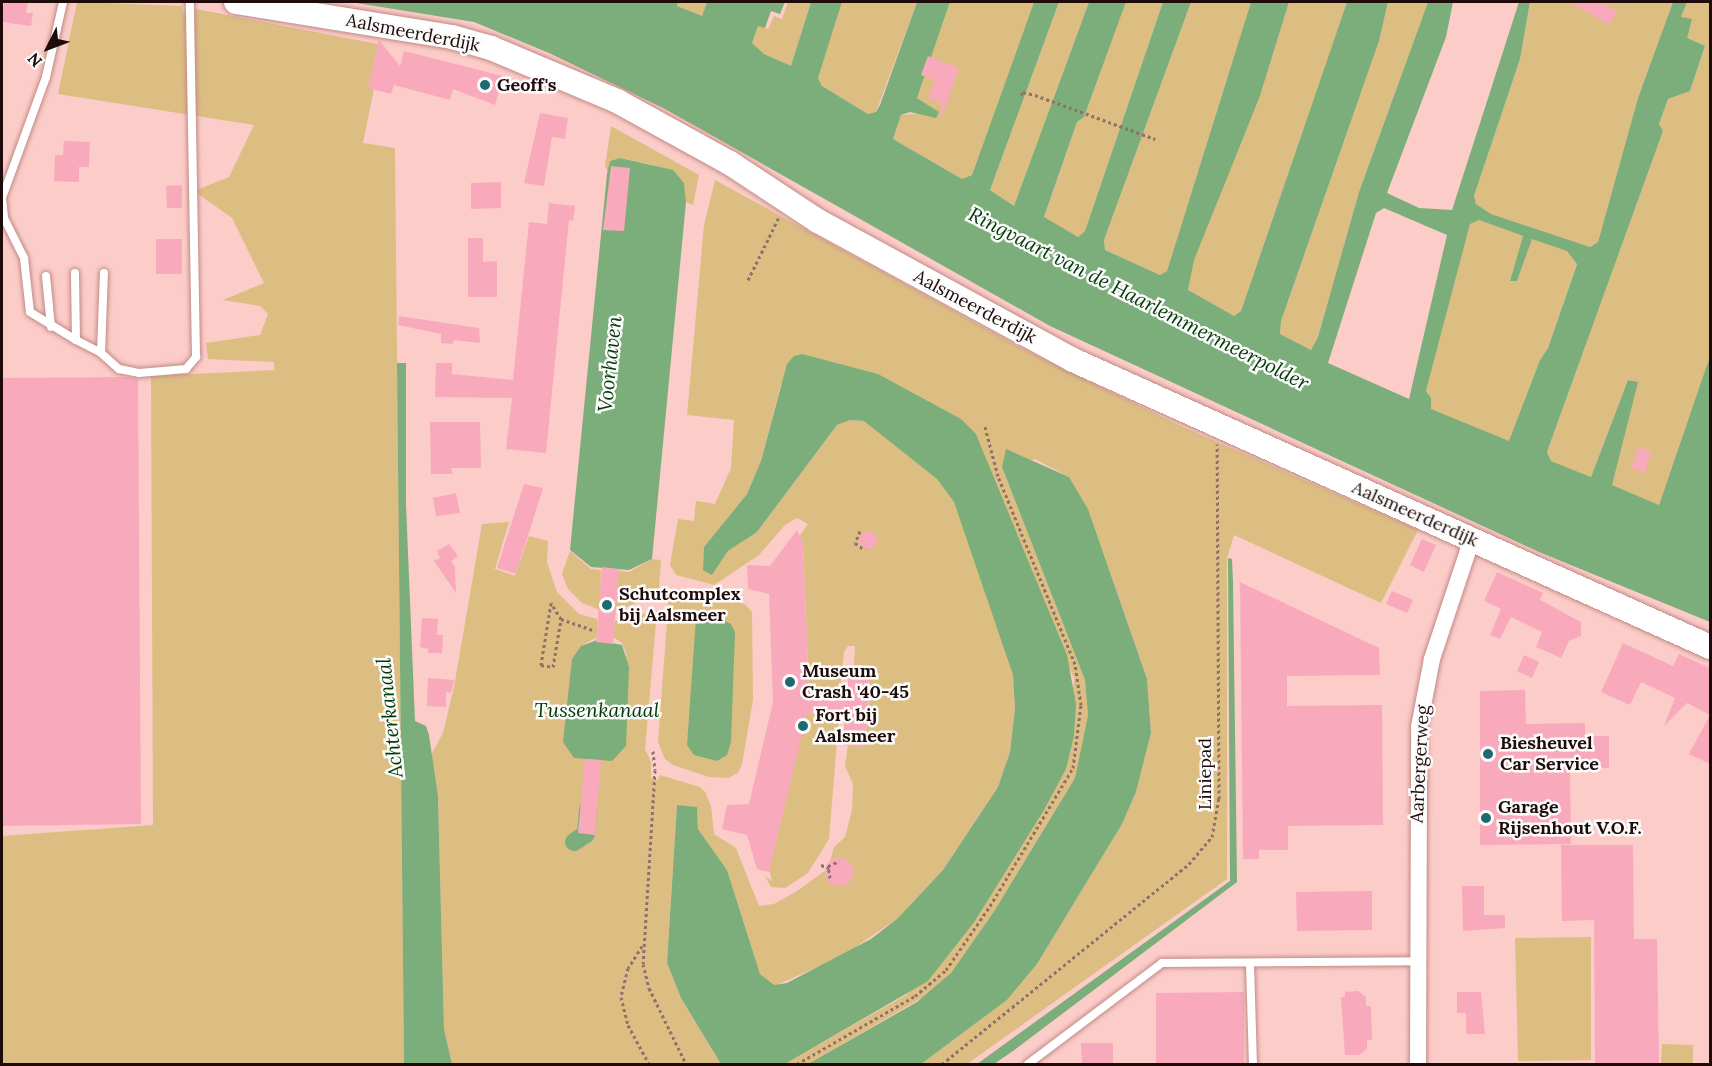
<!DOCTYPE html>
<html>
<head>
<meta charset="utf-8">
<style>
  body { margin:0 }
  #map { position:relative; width:1712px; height:1066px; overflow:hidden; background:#fcccc8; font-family:Lora,serif }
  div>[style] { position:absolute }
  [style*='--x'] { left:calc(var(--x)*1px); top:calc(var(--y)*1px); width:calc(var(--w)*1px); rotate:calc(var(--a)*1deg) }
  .green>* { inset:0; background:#dcbe83 }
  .water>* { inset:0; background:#7bae7a }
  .canal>* { height:18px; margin:-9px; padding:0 9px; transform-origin:9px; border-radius:9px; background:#7bae7a }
  .building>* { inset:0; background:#f8aabc }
  .round { border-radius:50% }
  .path>* { height:3px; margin-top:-1.5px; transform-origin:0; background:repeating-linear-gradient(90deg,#916f6c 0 3px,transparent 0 6px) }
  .roads { filter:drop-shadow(0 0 2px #c18a85) drop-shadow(0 0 2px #c18a85) }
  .lane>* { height:8px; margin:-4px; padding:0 4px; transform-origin:4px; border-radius:4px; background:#fff }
  .street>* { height:16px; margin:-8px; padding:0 8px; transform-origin:8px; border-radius:8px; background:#fff }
  .secondary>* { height:24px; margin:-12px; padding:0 12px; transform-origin:12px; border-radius:12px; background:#fff }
  .dots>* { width:16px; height:16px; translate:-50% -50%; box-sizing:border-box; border:3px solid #fbfbfb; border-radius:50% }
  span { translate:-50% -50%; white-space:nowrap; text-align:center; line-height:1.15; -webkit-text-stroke:5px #fbfbfb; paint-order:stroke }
  .street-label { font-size:18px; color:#1e0b0a }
  .poi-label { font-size:18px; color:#1e0b0a; font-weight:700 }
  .left { translate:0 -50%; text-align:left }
  .water-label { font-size:20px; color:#003a06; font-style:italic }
  .frame { position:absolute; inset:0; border:3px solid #1e0b0a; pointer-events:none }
  .north { position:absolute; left:18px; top:18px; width:60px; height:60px; -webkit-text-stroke:4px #fbfbfb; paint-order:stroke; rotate:228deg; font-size:16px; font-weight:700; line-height:24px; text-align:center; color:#1e0b0a }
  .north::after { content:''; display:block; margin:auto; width:21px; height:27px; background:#1e0b0a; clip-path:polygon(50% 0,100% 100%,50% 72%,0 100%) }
</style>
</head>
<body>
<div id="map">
  <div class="green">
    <div style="clip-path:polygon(77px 2px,182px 6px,183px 13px,194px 19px,196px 9px,383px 45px,363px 143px,395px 148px,404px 1064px,2px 1064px,2px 836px,153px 825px,151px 376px,274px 370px,274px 362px,208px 359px,206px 343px,260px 335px,268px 314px,260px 306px,223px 300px,264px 283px,232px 218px,194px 191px,229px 177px,254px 125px,58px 94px)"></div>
    <div style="clip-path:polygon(678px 2px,707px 2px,702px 17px,677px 6px)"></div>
    <div style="clip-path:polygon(788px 2px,811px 2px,791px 67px,764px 54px,752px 43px,758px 25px,768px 29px,774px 16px,782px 19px)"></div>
    <div style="clip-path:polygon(842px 2px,917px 2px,876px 112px,868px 114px,822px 86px,818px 77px)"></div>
    <div style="clip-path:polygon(950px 2px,1034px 2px,972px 175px,962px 179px,893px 139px,901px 115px,939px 112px,917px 98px)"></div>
    <div style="clip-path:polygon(1059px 2px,1089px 2px,1014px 206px,990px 190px)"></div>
    <div style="clip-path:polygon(1126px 2px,1163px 2px,1085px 231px,1078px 237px,1044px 218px,1077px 122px,1084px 117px)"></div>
    <div style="clip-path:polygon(1191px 2px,1251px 2px,1167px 271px,1160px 275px,1105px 250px,1104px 240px)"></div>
    <div style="clip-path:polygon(1289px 2px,1347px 2px,1241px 311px,1234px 316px,1188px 291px,1193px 260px,1260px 96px)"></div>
    <div style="clip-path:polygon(1388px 2px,1428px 2px,1359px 192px,1318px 337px,1311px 350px,1280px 334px,1281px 321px,1379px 41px)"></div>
    <div style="clip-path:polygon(1530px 2px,1673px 2px,1638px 98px,1598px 242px,1590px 247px,1491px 214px,1476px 204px,1474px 196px,1520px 59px)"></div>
    <div style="clip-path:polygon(1687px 2px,1710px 2px,1710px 356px,1659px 505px,1611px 485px,1637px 382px,1628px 380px,1591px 477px,1551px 461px,1547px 452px,1663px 131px,1659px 124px,1668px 99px,1690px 91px,1705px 47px,1687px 39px,1681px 17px)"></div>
    <div style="clip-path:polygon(611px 126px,699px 175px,693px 205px,686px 202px,684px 183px,653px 165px,620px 158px,610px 161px,608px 172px,605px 166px)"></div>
    <div style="clip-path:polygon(715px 180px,1025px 350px,1183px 427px,1418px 530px,1381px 603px,1234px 535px,1227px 558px,1227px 879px,967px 1064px,921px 1064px,1007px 1000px,1037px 964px,1122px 824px,1136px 792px,1151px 733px,1147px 679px,1088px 509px,1069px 477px,1035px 459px,1002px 467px,1085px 680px,1088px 715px,1075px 778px,995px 910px,951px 973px,932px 992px,808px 1064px,785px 1064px,906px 995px,975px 921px,1066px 769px,1074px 679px,976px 434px,781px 384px,761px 461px,747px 494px,704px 547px,712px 575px,728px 551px,757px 532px,837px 425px,850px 420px,864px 421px,879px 431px,937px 479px,954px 502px,983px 580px,1013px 675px,1015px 709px,1010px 752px,998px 787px,943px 870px,898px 918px,841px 957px,774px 986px,760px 974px,727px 870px,698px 829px,697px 807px,677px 805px,667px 963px,681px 998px,721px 1064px,452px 1064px,444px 1029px,438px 796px,431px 755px,443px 733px,454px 687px,482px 524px,509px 522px,495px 569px,515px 576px,529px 536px,548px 541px,547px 562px,557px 592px,579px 614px,597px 619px,597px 637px,581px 646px,627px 656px,622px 643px,613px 637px,615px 621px,657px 611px,645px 749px,651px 762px,651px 778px,658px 780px,660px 775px,700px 787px,705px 792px,711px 806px,714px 834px,736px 848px,759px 906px,774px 904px,797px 891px,841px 859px,830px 861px,834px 847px,845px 837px,852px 810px,853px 784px,845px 766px,848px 745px,865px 747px,871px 669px,854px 668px,855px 646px,848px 646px,844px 652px,840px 694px,809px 691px,803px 543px,799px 537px,808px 524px,797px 518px,785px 525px,759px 555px,714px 585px,676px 575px,670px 565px,678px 519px,694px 521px,696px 501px,715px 504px,731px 468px,734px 420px,687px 415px,704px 225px)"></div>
    <div style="clip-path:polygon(1479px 220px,1523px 236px,1510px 281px,1517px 281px,1532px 238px,1567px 250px,1577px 263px,1548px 348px,1540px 360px,1509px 442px,1430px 409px,1426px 391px,1470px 223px)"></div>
    <div style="clip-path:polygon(570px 551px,591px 569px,601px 570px,600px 610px,582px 603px,568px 589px,562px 574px)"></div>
    <div style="clip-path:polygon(652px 559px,661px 560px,659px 588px,652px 597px,615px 611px,618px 571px,629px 572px)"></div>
    <div style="clip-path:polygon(evenodd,685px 589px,731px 599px,746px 605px,752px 612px,753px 700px,742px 764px,738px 773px,728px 778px,709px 777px,673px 765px,665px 759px,658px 742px,669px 596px,674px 590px,685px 589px,735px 632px,687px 745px,692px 702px,735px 632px)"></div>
    <div style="clip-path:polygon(807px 713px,839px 716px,829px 839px,808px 873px,785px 888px,771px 887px,765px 876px,772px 881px,768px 866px)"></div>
    <div style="clip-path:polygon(1591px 937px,1591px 1060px,1518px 1061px,1515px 938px)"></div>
    <div style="clip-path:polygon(1662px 1044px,1693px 1045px,1693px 1064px,1661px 1064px)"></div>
  </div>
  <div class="water">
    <div style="clip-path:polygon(evenodd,350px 2px,678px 2px,677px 6px,702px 16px,707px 2px,785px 2px,780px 14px,771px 11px,765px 28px,758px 26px,752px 43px,764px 54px,791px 66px,811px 2px,842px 2px,818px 78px,822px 86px,868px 114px,876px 112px,880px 105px,917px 2px,950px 2px,917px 98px,939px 112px,936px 118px,910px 112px,901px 115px,893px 139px,962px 179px,972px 175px,1034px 2px,1059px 2px,990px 190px,1014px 206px,1089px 2px,1126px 2px,1084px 117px,1077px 122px,1044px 217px,1078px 237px,1085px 231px,1163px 2px,1191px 2px,1104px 240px,1105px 250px,1160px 275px,1167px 271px,1251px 2px,1289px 2px,1260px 96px,1194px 260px,1188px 290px,1234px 316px,1241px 311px,1347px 2px,1388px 2px,1379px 41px,1281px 321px,1280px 334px,1311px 350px,1318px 337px,1359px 192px,1428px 2px,1453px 2px,1446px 37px,1387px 193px,1419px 208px,1452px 210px,1519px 2px,1530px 2px,1520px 59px,1474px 196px,1476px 204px,1491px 214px,1590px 247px,1598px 242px,1638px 98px,1673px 2px,1687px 2px,1681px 17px,1692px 19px,1687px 38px,1705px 46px,1690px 91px,1668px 99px,1659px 124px,1663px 131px,1547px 452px,1551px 461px,1591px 477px,1628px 380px,1638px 382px,1612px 485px,1659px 505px,1710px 356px,1710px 622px,1539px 552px,1050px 326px,665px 109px,549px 53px,474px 22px,350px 2px,1384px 208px,1447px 235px,1409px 399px,1328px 363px,1376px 213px,1384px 208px,350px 2px,1479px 220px,1523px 236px,1510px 281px,1517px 281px,1532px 239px,1567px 251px,1577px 264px,1548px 348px,1540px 360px,1509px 441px,1431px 409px,1431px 398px,1426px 391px,1470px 224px,1479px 220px)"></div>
    <div style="clip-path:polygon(620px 158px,673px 170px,684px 183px,686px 202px,652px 559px,629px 570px,591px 567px,570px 550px,607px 174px,610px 161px)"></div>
    <div style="clip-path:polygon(802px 354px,878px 374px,961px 419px,976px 434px,1067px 655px,1076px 704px,1074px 736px,1066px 769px,1044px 810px,975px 921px,928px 981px,785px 1064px,721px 1064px,681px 998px,667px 963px,677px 805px,697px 807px,698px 829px,727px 870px,760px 974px,774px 985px,787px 983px,871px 939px,898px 918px,943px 870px,998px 787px,1010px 752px,1015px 709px,1013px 675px,954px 502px,937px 479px,864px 421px,850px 420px,837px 425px,757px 532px,728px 551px,712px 575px,703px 570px,704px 547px,747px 494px,761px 461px,787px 364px,794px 356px)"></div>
    <div style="clip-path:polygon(397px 363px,406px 363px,406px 504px,415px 721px,426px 726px,429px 735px,438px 796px,444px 1029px,452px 1064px,404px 1064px)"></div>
    <div style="clip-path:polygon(1006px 449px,1069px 477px,1088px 509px,1147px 679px,1151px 733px,1136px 792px,1122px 824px,1037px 964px,1007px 1000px,921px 1064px,808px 1064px,917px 1002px,951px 973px,995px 910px,1075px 778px,1088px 715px,1085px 680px,1002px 467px)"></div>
    <div style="clip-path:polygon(1228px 558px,1232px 559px,1233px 582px,1237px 882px,1013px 1051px,994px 1064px,977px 1064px,1230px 881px)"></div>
    <div style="clip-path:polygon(707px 612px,731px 624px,735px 632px,731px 742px,727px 755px,717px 761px,694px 755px,687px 745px,696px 618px)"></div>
    <div style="clip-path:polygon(597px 640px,622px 645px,629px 667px,626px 746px,612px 761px,574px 758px,563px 742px,572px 659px,581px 646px)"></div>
  </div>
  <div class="canal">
    <div style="--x:574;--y:842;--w:14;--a:-34"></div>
    <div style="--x:586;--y:834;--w:25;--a:-85"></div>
  </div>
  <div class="building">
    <div style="clip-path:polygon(4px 2px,28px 2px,26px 13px,33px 13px,31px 26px,2px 22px)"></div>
    <div style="clip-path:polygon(1570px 2px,1601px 2px,1617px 12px,1609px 25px)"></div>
    <div style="clip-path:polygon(379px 40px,400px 66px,404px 51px,503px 76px,495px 105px,453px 89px,450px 100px,394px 85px,391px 94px,368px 88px)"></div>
    <div style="clip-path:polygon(928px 56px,959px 68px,942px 117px,940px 102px,928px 98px,935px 80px,921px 75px)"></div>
    <div style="clip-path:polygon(540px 113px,568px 118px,565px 139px,552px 137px,544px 186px,524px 183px)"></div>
    <div style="clip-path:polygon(64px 141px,90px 142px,89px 167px,79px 167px,79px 182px,54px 181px,55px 155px,63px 155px)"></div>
    <div style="clip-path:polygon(611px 166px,630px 168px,624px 231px,603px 230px)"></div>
    <div style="clip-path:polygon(501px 182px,501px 208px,471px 209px,471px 183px)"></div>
    <div style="clip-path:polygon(182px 185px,182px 208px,167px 208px,166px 186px)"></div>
    <div style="clip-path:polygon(549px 203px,575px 206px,573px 221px,569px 220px,546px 453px,506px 449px,512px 398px,435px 397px,436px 363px,452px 363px,452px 374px,513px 380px,529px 222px,547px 224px)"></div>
    <div style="clip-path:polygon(468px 238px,483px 238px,483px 262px,497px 261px,497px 297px,468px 297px)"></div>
    <div style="clip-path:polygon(156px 239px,182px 239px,182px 274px,156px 274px)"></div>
    <div style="clip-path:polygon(399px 316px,479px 328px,480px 343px,454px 340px,453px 344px,441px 343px,441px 334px,398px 325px)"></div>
    <div style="clip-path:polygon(128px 377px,138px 379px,141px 824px,2px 826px,2px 378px)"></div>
    <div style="clip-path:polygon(430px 422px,480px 422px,481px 468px,451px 468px,453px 474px,431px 474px)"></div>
    <div style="clip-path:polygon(1639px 447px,1651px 452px,1645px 473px,1631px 468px)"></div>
    <div style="clip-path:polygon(524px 484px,543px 488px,516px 574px,497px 568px)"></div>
    <div style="clip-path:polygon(456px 493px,460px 513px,436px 516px,433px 498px)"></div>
    <div style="clip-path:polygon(797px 530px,803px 543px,809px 691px,847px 695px,849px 667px,871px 669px,865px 747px,843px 745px,845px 716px,807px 713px,769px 872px,757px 869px,747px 835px,722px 829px,727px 805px,749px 804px,773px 702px,769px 594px,748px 589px,747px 565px,770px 566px)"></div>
    <div class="round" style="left:859px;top:531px;width:18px;height:18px"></div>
    <div style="clip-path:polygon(1422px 539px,1436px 545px,1424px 572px,1410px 565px)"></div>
    <div style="clip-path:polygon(449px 544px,458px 556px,451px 561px,455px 567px,456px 593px,434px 561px,440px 558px,437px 551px)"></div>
    <div style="clip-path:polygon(602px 567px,619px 569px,613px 644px,596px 642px)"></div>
    <div style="clip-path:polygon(1497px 572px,1543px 593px,1540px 600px,1581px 622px,1581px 636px,1569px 641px,1561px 658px,1536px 647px,1542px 632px,1511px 617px,1500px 639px,1490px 635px,1501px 609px,1484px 601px)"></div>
    <div style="clip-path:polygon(1240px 582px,1379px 648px,1380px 675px,1287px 676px,1287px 706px,1382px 705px,1383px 825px,1288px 826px,1288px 850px,1259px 850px,1259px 859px,1243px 859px)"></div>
    <div style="clip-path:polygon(1392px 591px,1413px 600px,1407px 613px,1386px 604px)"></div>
    <div style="clip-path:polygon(422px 618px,438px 619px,437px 635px,443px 635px,442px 653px,428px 653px,428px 649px,420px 647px)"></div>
    <div style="clip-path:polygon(1623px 643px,1673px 666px,1679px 654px,1710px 668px,1710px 764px,1689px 754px,1710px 715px,1687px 703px,1664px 726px,1675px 698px,1641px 682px,1630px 705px,1601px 692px)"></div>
    <div style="clip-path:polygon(1524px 655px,1539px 662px,1532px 678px,1517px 671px)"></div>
    <div style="clip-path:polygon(428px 678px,454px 680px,451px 693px,446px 692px,446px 707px,427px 706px)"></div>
    <div style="clip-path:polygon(1525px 690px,1526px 724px,1585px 723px,1585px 736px,1609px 736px,1609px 768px,1570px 768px,1571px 844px,1480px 845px,1480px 691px)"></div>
    <div style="clip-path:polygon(585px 759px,601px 760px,595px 835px,578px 833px)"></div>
    <div style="clip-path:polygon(1561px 845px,1633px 845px,1634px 939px,1657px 939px,1659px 1065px,1595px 1065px,1594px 920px,1562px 921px)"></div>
    <div class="round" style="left:825px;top:858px;width:28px;height:28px"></div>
    <div style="clip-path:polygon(1462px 886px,1484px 886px,1484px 915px,1505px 915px,1505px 928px,1463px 931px)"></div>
    <div style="clip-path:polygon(1372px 891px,1372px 930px,1297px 931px,1296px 892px)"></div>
    <div style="clip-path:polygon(1358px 991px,1366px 997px,1366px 1006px,1371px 1006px,1372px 1040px,1367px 1040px,1367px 1049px,1359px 1055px,1345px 1055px,1341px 997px,1345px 997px,1345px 992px)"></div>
    <div style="clip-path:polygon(1244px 992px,1244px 1065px,1156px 1065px,1156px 993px)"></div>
    <div style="clip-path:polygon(1457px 992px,1481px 992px,1485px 1034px,1466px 1034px,1466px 1013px,1457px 1013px)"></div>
    <div style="clip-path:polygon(1081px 1043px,1113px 1043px,1113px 1065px,1082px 1065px)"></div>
  </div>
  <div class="path">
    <div style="--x:1021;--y:95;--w:4;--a:-56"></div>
    <div style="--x:1023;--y:92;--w:12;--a:14"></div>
    <div style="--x:1035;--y:95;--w:128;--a:20.1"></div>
    <div style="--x:748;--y:280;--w:70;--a:-63.8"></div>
    <div style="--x:860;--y:531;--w:13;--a:113"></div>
    <div style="--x:855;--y:543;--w:12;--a:35"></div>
    <div style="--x:561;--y:619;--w:19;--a:-122"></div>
    <div style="--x:551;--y:603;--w:63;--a:99.2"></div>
    <div style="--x:541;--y:665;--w:12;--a:9"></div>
    <div style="--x:553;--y:667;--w:49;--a:-80.5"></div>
    <div style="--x:561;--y:619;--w:36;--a:19"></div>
    <div style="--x:653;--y:751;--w:19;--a:84"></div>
    <div style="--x:655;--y:770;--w:194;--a:93.5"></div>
    <div style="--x:643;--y:964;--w:25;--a:76"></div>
    <div style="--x:649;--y:988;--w:85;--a:64"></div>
    <div style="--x:821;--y:865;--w:9;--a:18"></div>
    <div style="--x:830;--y:878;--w:12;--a:-99"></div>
    <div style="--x:828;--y:866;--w:12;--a:-24"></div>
    <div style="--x:642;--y:946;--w:26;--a:122"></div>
    <div style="--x:628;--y:968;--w:30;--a:104"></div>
    <div style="--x:621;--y:997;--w:29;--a:76"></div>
    <div style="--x:628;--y:1025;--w:44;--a:61.7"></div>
    <div style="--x:797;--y:1064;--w:136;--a:-30"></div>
    <div style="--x:915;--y:996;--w:40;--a:-40"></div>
    <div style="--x:946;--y:970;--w:78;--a:-55.5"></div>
    <div style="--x:990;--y:906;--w:161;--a:-59"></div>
    <div style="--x:1073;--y:768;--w:64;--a:-82.8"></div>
    <div style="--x:1081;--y:705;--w:41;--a:-98.3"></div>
    <div style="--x:1075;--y:664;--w:203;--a:-112.3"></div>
    <div style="--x:998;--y:476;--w:51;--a:-104.9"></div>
    <div style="--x:942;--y:1064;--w:318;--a:-39"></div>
    <div style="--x:1189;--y:864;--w:35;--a:-50"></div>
    <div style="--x:1212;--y:837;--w:39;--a:-80"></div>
    <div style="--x:1219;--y:799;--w:355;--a:-90.3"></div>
  </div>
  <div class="roads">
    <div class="lane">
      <div style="--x:2;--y:198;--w:20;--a:84"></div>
      <div style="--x:4;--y:218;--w:45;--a:63.4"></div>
      <div style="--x:24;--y:258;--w:54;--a:83.7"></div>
      <div style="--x:30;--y:312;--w:54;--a:31.3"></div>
      <div style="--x:76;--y:340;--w:67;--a:-90.9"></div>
      <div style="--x:2;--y:198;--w:129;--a:-70"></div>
      <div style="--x:46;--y:77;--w:77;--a:-77.2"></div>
      <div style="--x:46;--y:276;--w:51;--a:84.4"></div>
      <div style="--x:76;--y:340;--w:28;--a:27"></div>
      <div style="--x:101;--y:353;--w:24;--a:42"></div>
      <div style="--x:119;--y:369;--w:20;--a:11"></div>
      <div style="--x:139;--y:373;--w:47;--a:-4.9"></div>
      <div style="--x:186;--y:369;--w:16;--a:-50"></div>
      <div style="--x:196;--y:357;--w:355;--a:-91"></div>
      <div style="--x:101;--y:353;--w:80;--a:-87.9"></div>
      <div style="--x:1250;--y:964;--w:100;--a:88.3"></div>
      <div style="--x:1028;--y:1064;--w:168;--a:-37"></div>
      <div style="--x:1162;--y:963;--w:256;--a:-0.4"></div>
    </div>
    <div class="street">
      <div style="--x:1418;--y:1064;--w:337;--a:-89.8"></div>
      <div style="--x:1419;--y:727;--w:69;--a:-79.2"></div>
      <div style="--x:1432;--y:659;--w:126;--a:-71.6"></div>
    </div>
    <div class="secondary">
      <div style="--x:236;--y:2;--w:219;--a:9.2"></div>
      <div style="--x:452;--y:37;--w:41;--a:15.8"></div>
      <div style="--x:491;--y:48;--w:137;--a:22.8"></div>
      <div style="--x:617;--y:101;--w:129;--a:28.8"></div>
      <div style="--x:730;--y:163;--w:105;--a:33.4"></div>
      <div style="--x:818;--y:221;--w:290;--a:28.6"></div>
      <div style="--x:1073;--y:360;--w:699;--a:24.25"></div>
    </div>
  </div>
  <div class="dots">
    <div style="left:485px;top:85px;background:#1f6a71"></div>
    <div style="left:607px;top:605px;background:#1f6a71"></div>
    <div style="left:790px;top:682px;background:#1f6a71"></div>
    <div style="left:803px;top:726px;background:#1f6a71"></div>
    <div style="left:1488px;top:754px;background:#1f6a71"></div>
    <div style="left:1486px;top:818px;background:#1f6a71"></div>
  </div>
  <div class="street-label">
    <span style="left:413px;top:33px;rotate:11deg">Aalsmeerderdijk</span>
    <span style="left:975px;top:307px;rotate:28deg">Aalsmeerderdijk</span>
    <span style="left:1415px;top:514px;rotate:24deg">Aalsmeerderdijk</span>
    <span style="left:1420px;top:764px;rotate:-87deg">Aarbergerweg</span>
    <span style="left:1205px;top:774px;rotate:-90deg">Liniepad</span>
  </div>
  <div class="poi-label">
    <span class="left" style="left:497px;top:85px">Geoff's</span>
    <span class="left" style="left:619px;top:605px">Schutcomplex<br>bij Aalsmeer</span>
    <span class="left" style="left:802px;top:682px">Museum<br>Crash '40-45</span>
    <span class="left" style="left:815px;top:726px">Fort bij<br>Aalsmeer</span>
    <span class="left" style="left:1500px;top:754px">Biesheuvel<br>Car Service</span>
    <span class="left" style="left:1498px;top:818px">Garage<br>Rijsenhout V.O.F.</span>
  </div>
  <div class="water-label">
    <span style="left:1139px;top:298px;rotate:27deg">Ringvaart van de Haarlemmermeerpolder</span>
    <span style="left:609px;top:364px;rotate:-84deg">Voorhaven</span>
    <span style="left:597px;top:709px">Tussenkanaal</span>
    <span style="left:389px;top:718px;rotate:-96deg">Achterkanaal</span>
  </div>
  <div class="frame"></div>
  <div class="north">N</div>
</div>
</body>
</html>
